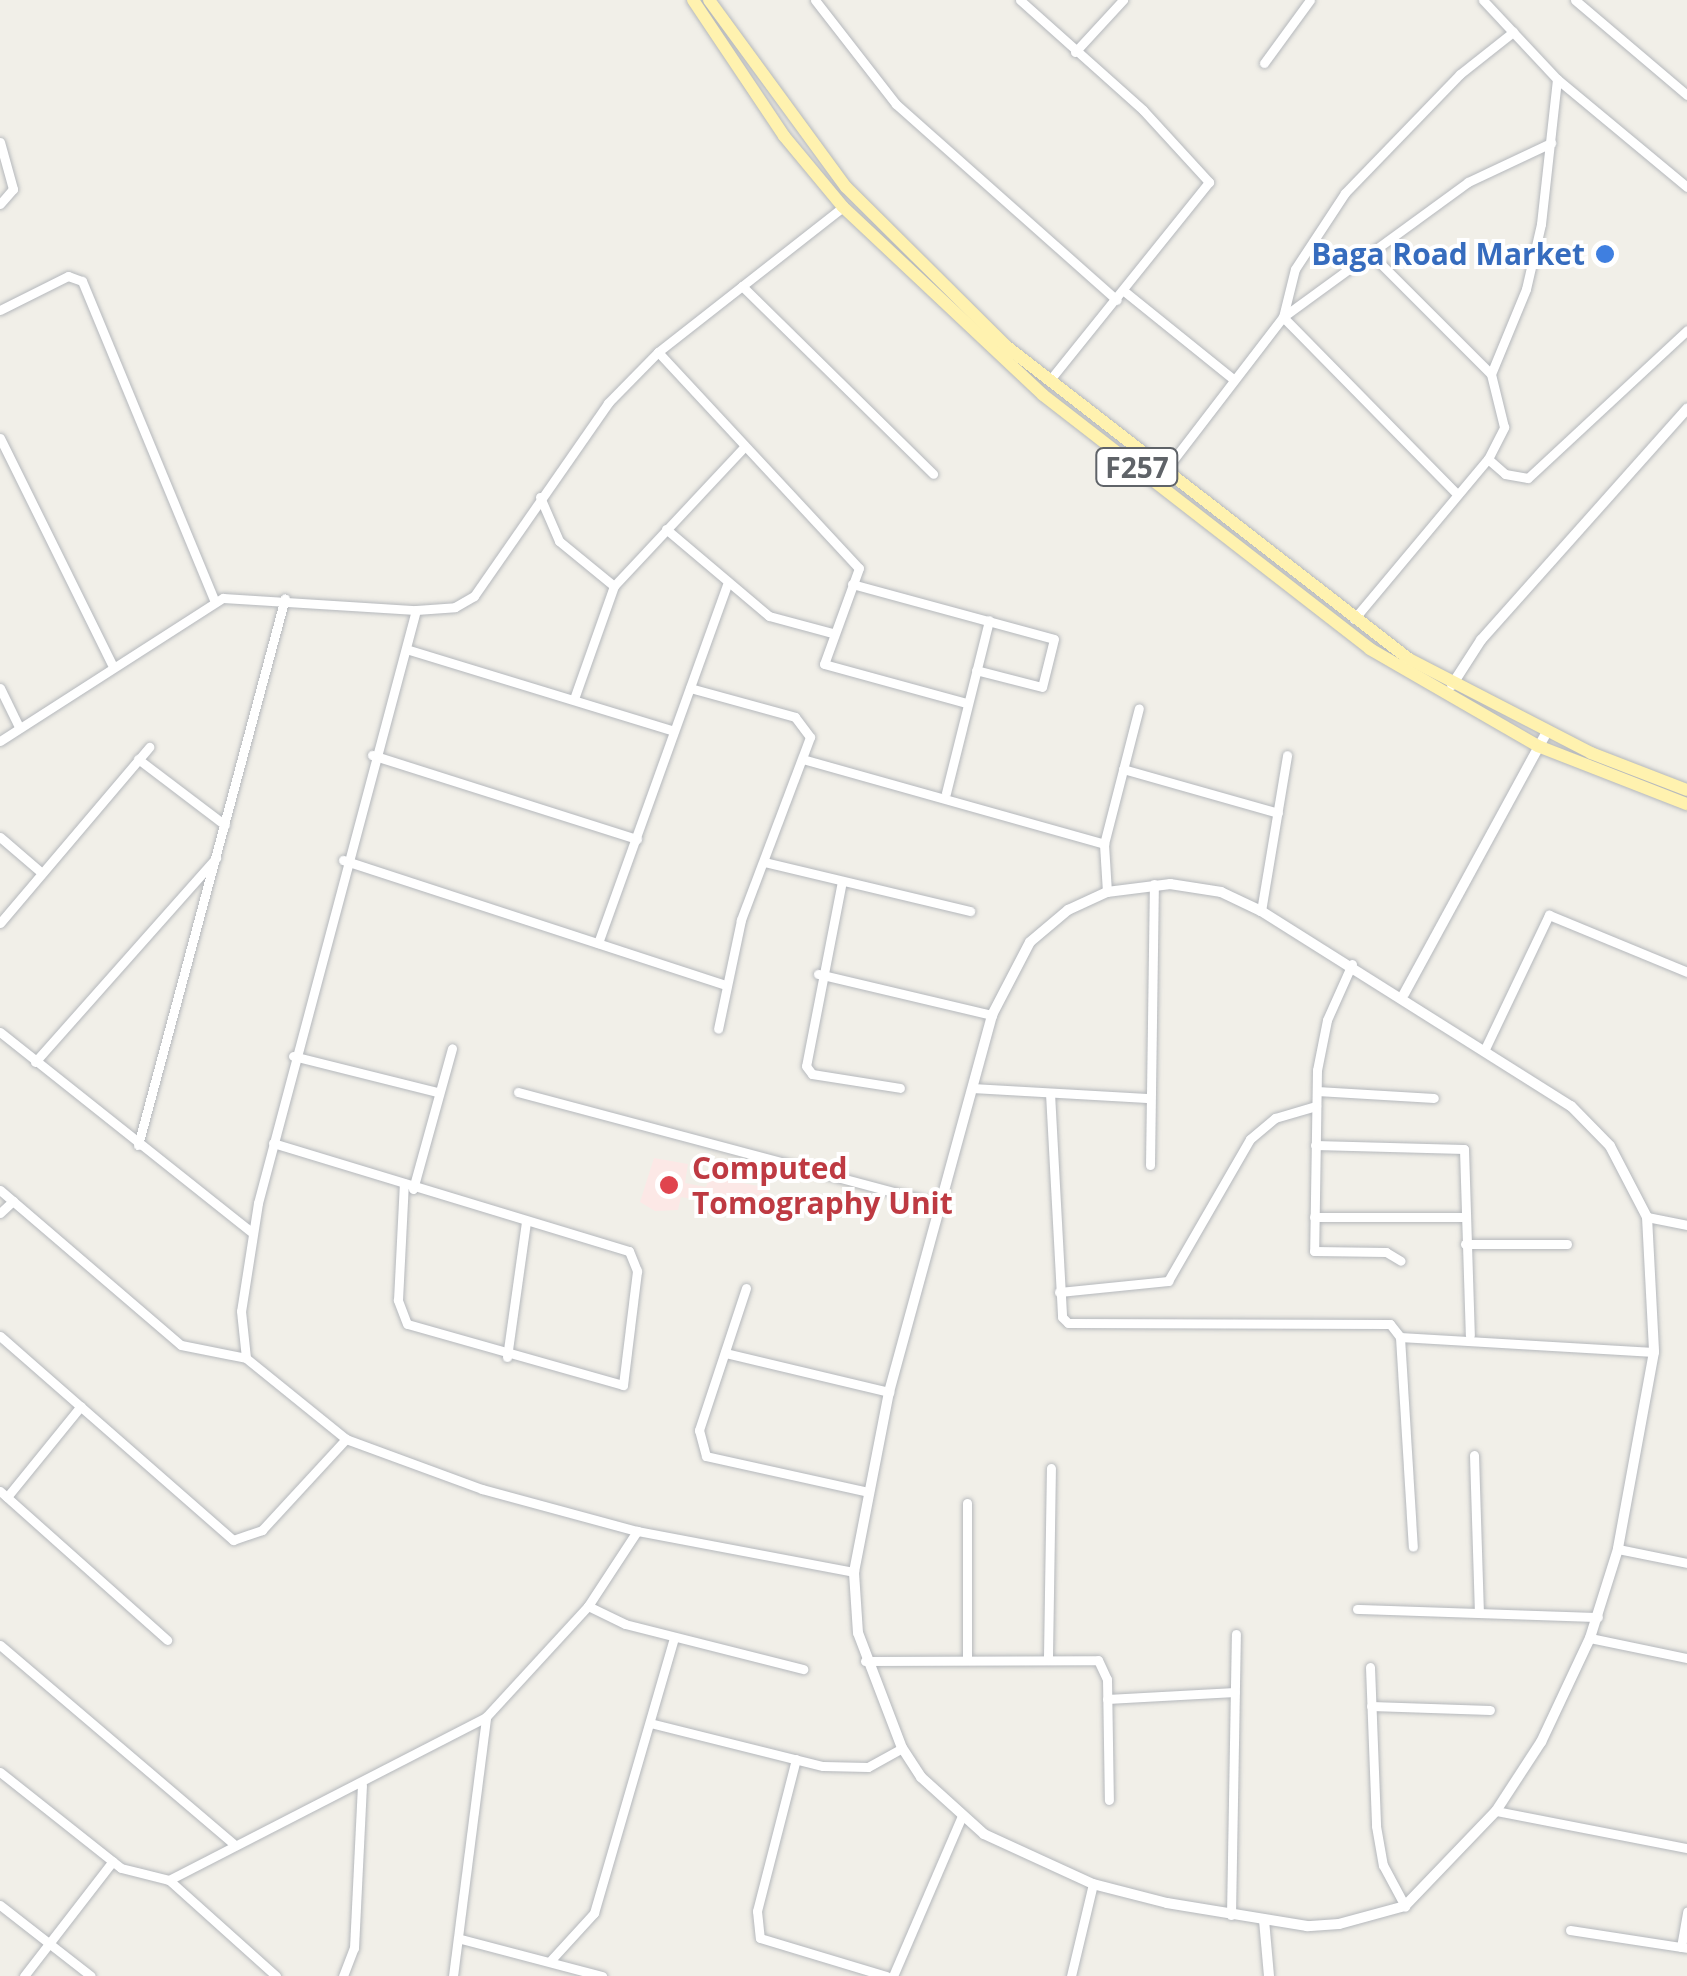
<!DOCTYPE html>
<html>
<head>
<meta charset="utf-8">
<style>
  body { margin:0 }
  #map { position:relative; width:1687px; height:1976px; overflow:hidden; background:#f1efe8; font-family:"Open Sans",sans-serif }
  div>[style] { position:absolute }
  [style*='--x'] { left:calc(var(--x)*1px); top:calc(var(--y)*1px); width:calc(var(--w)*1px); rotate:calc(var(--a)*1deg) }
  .medical>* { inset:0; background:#fce8e6 }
  .roads { filter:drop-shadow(0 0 2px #b5b8bc) drop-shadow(0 0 2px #b5b8bc) }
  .minor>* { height:9px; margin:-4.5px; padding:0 4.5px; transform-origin:4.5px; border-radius:4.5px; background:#fff }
  .tertiary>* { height:10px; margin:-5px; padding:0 5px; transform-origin:5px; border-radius:5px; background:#fff }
  .primary>* { height:12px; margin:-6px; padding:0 6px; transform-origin:6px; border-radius:6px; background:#fff2af }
  .dots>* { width:28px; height:28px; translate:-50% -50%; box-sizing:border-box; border:5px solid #fff; border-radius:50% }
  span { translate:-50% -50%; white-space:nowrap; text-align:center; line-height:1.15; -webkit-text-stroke:8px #fff; paint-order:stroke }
  .shield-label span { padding:2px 8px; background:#fff; border:2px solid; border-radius:8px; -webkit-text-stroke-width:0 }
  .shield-label { font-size:28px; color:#5f6368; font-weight:700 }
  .shop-label { font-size:30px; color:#366cbe; font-weight:700 }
  .right { translate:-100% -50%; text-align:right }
  .health-label { font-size:30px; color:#be3a42; font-weight:700 }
  .left { translate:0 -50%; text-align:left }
</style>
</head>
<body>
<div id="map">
  <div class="medical">
    <div style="clip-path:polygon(654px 1158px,688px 1164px,685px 1183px,706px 1187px,709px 1177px,769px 1188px,765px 1212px,681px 1197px,678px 1210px,655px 1211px,640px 1202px)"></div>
  </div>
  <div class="roads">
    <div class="minor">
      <div style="--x:815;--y:0;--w:132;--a:52.1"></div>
      <div style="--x:896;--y:104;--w:295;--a:41.6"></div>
      <div style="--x:1020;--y:0;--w:165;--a:41.8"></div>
      <div style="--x:1143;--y:110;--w:98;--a:47.5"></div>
      <div style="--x:1209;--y:182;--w:255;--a:128.8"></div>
      <div style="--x:1483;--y:0;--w:108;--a:46.9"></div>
      <div style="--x:1557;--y:79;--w:169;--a:39.7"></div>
      <div style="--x:1575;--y:0;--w:147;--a:40.3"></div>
      <div style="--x:1075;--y:52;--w:71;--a:-47.3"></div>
      <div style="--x:1264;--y:63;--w:78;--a:-53.9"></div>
      <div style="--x:0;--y:142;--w:49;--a:74.5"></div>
      <div style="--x:13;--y:189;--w:20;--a:131"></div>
      <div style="--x:742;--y:286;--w:268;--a:44.5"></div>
      <div style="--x:1124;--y:291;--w:139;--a:38.9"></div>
      <div style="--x:0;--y:310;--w:76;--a:-26.6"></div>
      <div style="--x:68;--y:276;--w:15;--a:20"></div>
      <div style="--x:82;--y:281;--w:347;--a:67.5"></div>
      <div style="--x:1283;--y:317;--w:49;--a:-76"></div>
      <div style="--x:1295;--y:269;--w:91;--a:-56.7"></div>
      <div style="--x:1345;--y:193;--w:165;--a:-46"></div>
      <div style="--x:1460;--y:74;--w:68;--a:-38.4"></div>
      <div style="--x:1283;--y:317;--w:247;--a:45.5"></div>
      <div style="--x:658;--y:352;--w:295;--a:47.1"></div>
      <div style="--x:859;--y:568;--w:102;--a:110"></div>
      <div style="--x:824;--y:664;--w:148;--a:15.3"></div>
      <div style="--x:1491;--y:374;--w:92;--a:-67.6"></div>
      <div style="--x:1526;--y:289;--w:67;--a:-77"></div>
      <div style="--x:1541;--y:224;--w:146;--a:-83.7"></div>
      <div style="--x:0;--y:438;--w:253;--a:63.7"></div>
      <div style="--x:1488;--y:459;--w:23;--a:41"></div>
      <div style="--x:1505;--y:474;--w:23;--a:10"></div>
      <div style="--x:1528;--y:478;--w:217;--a:-42.9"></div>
      <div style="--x:1164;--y:472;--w:195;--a:-52.5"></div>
      <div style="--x:1283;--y:317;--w:229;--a:-36.1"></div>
      <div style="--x:1468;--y:182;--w:92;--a:-25.2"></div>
      <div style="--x:540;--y:497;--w:48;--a:66.6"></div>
      <div style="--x:559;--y:541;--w:71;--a:39.3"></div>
      <div style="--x:666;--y:529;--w:135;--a:40.2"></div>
      <div style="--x:769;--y:616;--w:65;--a:15.1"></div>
      <div style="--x:852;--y:584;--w:209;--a:15.2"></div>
      <div style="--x:1054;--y:639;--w:49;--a:104"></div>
      <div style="--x:1042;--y:687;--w:68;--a:-165.6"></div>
      <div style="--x:416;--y:610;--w:614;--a:104.92"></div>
      <div style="--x:258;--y:1203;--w:109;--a:98.9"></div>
      <div style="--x:241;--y:1311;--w:47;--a:83.9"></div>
      <div style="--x:246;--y:1358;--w:129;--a:39"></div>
      <div style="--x:346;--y:1439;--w:145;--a:20.2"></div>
      <div style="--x:482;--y:1489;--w:161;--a:15.2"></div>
      <div style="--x:637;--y:1531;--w:221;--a:10.7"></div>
      <div style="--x:1354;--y:619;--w:209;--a:-50.1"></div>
      <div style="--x:1488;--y:459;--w:36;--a:-63"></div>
      <div style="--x:1504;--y:427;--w:55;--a:-103.8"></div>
      <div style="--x:1491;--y:374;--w:171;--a:-135"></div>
      <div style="--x:406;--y:649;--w:280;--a:17"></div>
      <div style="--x:0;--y:688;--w:43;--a:64"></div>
      <div style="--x:690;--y:688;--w:109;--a:15.4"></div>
      <div style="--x:795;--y:717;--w:25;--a:53"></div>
      <div style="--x:810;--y:737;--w:196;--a:110.7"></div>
      <div style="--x:741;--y:920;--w:111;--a:101.9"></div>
      <div style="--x:575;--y:696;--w:117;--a:-70.5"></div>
      <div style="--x:614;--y:586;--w:190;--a:-46.9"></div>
      <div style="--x:0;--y:741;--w:265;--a:-32.7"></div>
      <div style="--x:223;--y:598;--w:193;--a:3.6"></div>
      <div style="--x:416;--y:610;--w:39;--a:-4"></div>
      <div style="--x:455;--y:607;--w:22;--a:-30"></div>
      <div style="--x:474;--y:596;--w:235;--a:-55.2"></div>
      <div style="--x:608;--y:403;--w:71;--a:-45.6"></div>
      <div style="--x:658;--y:352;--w:235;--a:-38.1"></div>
      <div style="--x:372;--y:755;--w:278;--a:17.6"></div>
      <div style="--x:138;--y:759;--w:109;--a:37.2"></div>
      <div style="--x:806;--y:760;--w:310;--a:15.7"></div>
      <div style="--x:1123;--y:769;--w:161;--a:15.8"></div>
      <div style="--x:946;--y:793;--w:178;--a:-76"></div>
      <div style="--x:0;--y:837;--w:55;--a:40.6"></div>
      <div style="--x:343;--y:860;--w:402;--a:18.1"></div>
      <div style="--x:764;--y:862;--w:212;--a:13.4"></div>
      <div style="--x:842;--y:881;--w:188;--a:101"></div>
      <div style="--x:806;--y:1066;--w:10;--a:53"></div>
      <div style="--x:812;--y:1074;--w:89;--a:9"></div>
      <div style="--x:1107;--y:892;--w:48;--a:-93.6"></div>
      <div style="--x:1104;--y:844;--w:140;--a:-75.6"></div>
      <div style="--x:1261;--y:911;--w:158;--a:-80.5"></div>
      <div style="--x:0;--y:923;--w:231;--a:-49.7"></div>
      <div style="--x:598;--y:943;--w:381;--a:-70.2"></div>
      <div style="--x:1352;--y:964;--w:61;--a:114.1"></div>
      <div style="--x:1327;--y:1020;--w:51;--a:101.3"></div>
      <div style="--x:1317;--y:1070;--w:181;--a:90.9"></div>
      <div style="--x:1314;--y:1251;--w:72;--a:0.8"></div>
      <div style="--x:1386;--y:1252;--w:17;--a:31"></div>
      <div style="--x:818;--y:974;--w:179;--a:13.3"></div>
      <div style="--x:0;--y:1032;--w:323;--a:38.5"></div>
      <div style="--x:1484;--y:1051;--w:151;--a:-64.5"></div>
      <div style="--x:1549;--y:915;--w:149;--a:22.4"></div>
      <div style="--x:293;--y:1056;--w:148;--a:14"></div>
      <div style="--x:35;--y:1062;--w:273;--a:-48.4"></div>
      <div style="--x:972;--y:1088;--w:175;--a:3.3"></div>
      <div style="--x:1317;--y:1091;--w:117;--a:3.4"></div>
      <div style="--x:518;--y:1092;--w:439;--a:14.9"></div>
      <div style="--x:1050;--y:1093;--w:224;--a:86.9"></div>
      <div style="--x:1062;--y:1317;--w:8;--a:45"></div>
      <div style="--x:1068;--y:1323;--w:322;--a:0.2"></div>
      <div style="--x:1390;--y:1324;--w:16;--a:52"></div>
      <div style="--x:1400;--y:1337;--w:210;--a:86.5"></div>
      <div style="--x:273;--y:1143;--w:372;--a:16.9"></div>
      <div style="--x:629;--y:1251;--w:22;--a:68"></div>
      <div style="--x:637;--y:1271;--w:115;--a:97"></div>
      <div style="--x:623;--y:1385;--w:224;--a:-164.2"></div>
      <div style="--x:407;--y:1324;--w:26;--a:-111"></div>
      <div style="--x:398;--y:1300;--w:117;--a:-87.1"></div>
      <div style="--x:138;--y:1145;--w:566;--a:-74.96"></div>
      <div style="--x:1315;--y:1145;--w:149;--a:1.5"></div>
      <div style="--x:1464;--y:1149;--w:186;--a:88.2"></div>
      <div style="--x:1150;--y:1165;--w:281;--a:-89.2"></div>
      <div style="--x:413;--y:1189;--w:146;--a:-74.5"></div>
      <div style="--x:0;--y:1190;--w:238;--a:40.6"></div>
      <div style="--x:181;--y:1345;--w:66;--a:11.3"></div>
      <div style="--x:0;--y:1213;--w:18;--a:-43"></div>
      <div style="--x:1314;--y:1217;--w:151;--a:0"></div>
      <div style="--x:1647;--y:1217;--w:41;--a:11.3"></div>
      <div style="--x:1465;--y:1244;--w:102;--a:0"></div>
      <div style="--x:746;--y:1288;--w:150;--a:108.3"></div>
      <div style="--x:699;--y:1430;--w:27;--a:75"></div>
      <div style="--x:706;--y:1456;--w:166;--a:12.5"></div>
      <div style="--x:1059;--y:1292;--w:110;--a:-5.8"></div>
      <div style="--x:1168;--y:1281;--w:164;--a:-60"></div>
      <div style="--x:1250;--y:1139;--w:33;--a:-40"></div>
      <div style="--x:1275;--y:1118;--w:43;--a:-16.3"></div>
      <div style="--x:0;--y:1336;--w:310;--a:41.2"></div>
      <div style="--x:233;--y:1540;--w:31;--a:-19"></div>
      <div style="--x:262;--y:1530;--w:124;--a:-47.3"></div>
      <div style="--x:1400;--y:1337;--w:254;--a:3.4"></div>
      <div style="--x:725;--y:1353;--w:169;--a:13.4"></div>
      <div style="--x:507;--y:1357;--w:136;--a:-82"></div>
      <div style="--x:1474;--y:1455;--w:158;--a:88.2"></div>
      <div style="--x:0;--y:1491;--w:224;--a:41.7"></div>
      <div style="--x:7;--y:1497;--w:117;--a:-50.9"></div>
      <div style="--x:967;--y:1503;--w:155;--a:90"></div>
      <div style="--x:1618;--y:1549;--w:70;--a:11.5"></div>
      <div style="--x:588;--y:1606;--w:41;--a:25.9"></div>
      <div style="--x:625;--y:1624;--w:184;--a:14.2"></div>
      <div style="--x:1357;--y:1609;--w:241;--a:1.9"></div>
      <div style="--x:1590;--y:1638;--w:99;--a:11.7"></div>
      <div style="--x:0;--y:1645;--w:306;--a:40.4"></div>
      <div style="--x:1048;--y:1656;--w:188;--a:-89.1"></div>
      <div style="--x:865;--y:1661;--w:233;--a:-0.2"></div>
      <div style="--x:1098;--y:1660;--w:21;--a:65"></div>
      <div style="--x:1107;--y:1679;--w:121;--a:89.1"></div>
      <div style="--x:1370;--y:1667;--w:159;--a:87.8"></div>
      <div style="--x:1376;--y:1826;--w:40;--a:80"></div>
      <div style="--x:1383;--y:1865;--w:47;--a:61.8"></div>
      <div style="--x:1107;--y:1699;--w:128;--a:-3.1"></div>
      <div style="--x:1371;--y:1706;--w:119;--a:1.9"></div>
      <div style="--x:650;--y:1723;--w:178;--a:14"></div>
      <div style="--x:823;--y:1766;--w:45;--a:1.3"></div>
      <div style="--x:868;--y:1767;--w:39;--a:-29"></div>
      <div style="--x:796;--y:1759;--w:157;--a:104.4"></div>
      <div style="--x:757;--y:1911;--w:27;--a:84"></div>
      <div style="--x:760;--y:1938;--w:132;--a:16.8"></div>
      <div style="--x:0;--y:1772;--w:154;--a:38.4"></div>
      <div style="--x:121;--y:1868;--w:49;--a:14"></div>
      <div style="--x:169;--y:1880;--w:356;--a:-27.2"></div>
      <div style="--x:486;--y:1717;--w:151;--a:-47.4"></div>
      <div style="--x:588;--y:1606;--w:90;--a:-56.8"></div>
      <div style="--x:1496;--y:1811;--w:195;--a:11"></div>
      <div style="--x:169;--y:1880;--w:144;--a:41.9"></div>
      <div style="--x:0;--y:1905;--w:115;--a:38"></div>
      <div style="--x:1231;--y:1915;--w:281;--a:-89"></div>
      <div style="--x:1570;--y:1930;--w:118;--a:8.7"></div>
      <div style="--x:461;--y:1939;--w:146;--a:14.7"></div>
      <div style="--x:1681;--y:1947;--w:36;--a:-80"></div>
      <div style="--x:551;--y:1960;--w:64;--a:-47.5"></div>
      <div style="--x:594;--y:1913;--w:287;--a:-73.8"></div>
      <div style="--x:24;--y:1976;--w:145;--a:-52.3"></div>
      <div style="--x:343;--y:1976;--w:30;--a:-69"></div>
      <div style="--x:354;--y:1948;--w:163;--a:-87.2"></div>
      <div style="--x:453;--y:1976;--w:261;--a:-82.7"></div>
      <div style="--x:893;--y:1976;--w:174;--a:-66.7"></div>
      <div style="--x:1071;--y:1976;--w:95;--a:-76.6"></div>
    </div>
    <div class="tertiary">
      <div style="--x:1452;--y:685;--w:54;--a:-57.2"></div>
      <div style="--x:1481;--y:640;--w:310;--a:-48.3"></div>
      <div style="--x:1170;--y:884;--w:52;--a:8.9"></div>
      <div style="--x:1221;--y:892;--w:44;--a:25.4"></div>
      <div style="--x:1261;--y:911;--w:366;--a:32.2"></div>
      <div style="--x:1571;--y:1106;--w:56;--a:45.7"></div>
      <div style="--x:1610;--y:1146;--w:80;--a:62.5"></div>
      <div style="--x:1647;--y:1217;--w:135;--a:87"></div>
      <div style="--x:1654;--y:1352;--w:200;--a:100.4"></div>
      <div style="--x:1618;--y:1549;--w:93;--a:107.5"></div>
      <div style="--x:1590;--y:1638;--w:115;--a:115.2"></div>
      <div style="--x:1541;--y:1742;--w:82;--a:123.1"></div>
      <div style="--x:1496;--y:1811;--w:132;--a:133.8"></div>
      <div style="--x:1405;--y:1906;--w:68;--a:164.7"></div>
      <div style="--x:1339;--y:1924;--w:32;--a:176"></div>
      <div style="--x:1307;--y:1926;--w:142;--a:-170.7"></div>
      <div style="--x:1167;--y:1903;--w:76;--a:-165.6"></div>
      <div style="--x:1093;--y:1884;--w:120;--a:-155.4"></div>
      <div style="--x:984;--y:1834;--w:85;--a:-137.9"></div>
      <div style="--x:921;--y:1777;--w:35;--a:-123"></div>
      <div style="--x:902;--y:1748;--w:123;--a:-110.9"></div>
      <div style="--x:858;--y:1633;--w:61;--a:-93.8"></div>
      <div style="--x:854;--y:1572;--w:183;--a:-79"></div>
      <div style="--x:889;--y:1392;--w:391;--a:-74.7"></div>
      <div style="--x:992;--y:1015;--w:82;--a:-62.5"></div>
      <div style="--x:1030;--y:942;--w:50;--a:-40.1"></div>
      <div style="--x:1068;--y:910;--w:43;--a:-24.8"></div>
      <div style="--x:1107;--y:892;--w:64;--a:-7.2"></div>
      <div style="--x:1404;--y:994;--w:298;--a:-61.4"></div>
      <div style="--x:1264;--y:1920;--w:56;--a:84.9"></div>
    </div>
    <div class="primary">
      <div style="--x:693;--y:0;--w:164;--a:56.2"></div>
      <div style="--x:784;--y:136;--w:92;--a:50.3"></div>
      <div style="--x:843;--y:207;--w:274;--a:43.2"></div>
      <div style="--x:1043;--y:395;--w:414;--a:37.8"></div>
      <div style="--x:1370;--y:649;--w:194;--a:30"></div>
      <div style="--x:1538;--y:746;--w:160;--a:21.3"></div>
      <div style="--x:709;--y:0;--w:232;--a:53.8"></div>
      <div style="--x:846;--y:187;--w:226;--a:44.8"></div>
      <div style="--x:1006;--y:346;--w:510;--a:37.84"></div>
      <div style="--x:1409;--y:659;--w:205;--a:27.3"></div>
      <div style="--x:1591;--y:753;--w:103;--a:21.1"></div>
    </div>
  </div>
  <div class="dots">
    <div style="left:1605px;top:254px;background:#3f7fe0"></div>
    <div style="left:669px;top:1185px;background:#e0444e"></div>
  </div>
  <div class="shield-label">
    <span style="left:1137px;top:467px">F257</span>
  </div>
  <div class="shop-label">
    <span class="right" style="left:1585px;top:254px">Baga Road Market</span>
  </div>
  <div class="health-label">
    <span class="left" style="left:692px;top:1185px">Computed<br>Tomography Unit</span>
  </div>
</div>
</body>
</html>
